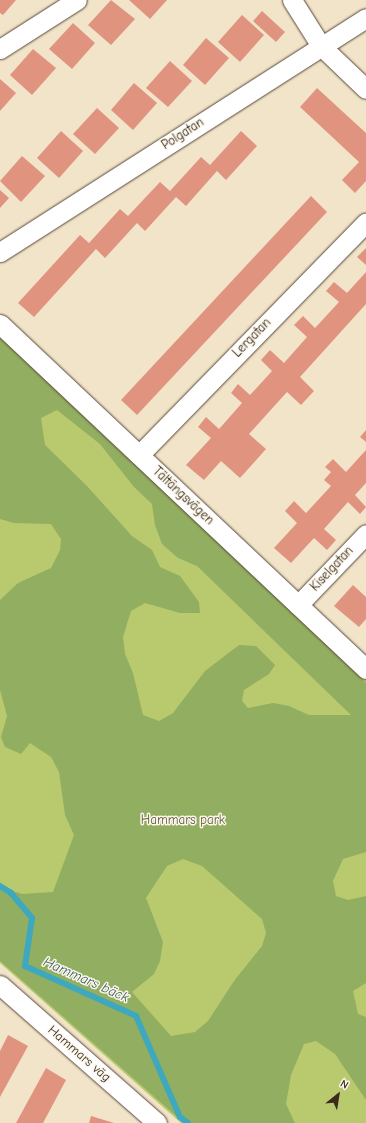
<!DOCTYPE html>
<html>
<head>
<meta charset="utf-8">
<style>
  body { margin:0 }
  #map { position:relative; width:366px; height:1123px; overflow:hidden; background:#f2e4c9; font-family:"Comic Neue",sans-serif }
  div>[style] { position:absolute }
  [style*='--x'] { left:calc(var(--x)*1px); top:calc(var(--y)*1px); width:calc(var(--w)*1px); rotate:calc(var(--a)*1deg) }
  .green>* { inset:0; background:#b8ca6d }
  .forest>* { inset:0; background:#92ae60 }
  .stream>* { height:6px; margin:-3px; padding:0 3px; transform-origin:3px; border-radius:3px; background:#3ea9be }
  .building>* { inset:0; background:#e09480 }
  .roads { filter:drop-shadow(0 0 1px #564638) drop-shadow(0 0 1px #564638) }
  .minor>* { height:19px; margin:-9.5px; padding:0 9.5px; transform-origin:9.5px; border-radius:9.5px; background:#fff }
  span { translate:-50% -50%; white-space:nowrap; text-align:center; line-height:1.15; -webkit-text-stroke:3px #fbf7ec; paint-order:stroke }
  .street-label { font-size:13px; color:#3b2a1e }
  .park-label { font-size:13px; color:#605a36 }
  .water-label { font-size:14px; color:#3c5d5e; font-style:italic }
  .north { position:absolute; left:318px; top:1075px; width:40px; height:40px; -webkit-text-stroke:3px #fbf7ec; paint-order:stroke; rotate:30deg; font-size:11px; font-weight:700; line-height:16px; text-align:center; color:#3b2a1e }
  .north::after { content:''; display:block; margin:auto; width:14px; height:18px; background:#3b2a1e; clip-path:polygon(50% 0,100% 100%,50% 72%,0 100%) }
</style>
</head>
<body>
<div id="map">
  <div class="green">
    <div style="clip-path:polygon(0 338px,366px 677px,366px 1123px,181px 1123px,0 963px)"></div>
  </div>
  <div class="forest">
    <div style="clip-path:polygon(evenodd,0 337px,72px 396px,366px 683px,366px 852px,343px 859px,333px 881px,336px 896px,348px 900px,366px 896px,366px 983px,353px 991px,358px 1014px,366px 1017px,366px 1100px,335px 1054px,316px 1041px,304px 1044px,291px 1075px,286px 1104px,295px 1123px,184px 1123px,0 961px,0 887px,22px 894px,53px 892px,74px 835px,65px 815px,59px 772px,51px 757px,30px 743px,21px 754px,5px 747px,1px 737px,7px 716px,0 690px,0 600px,18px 583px,51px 568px,60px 550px,61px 539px,51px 524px,14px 523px,0 519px,0 337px,57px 410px,100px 444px,134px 487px,152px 504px,155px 525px,162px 544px,178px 558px,197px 566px,351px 715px,309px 715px,289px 706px,273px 703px,248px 708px,242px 701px,244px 690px,269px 674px,275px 665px,256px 646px,239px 645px,205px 671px,173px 713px,159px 721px,143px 715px,133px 673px,125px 654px,123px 637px,131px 611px,145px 603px,180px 613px,200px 613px,199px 602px,180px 576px,160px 567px,152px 550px,132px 536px,87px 486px,45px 445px,41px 418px,57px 410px,0 337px,183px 859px,202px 866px,262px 919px,266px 933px,262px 946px,234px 981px,208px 1021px,195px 1032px,171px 1036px,132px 992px,154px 974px,160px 961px,163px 942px,146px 898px,167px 866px,183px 859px)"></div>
  </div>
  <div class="stream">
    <div style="--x:0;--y:886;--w:13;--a:32"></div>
    <div style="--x:11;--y:893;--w:33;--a:50"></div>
    <div style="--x:32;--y:918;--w:49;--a:98.3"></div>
    <div style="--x:25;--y:966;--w:122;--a:24.2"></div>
    <div style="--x:136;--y:1016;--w:110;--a:66.5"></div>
    <div style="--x:180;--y:1117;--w:10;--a:37"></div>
  </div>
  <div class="building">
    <div style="clip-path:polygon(0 0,16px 0,3px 15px,0 13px)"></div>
    <div style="clip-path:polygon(111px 0,135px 19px,111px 45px,88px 25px)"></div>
    <div style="clip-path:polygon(129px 0,167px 0,150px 19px)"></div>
    <div style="clip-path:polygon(262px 11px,285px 32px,276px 42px,253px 21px)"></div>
    <div style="clip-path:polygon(242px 15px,264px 35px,240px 62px,218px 42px)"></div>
    <div style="clip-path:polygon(73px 23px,95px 43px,72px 69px,49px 49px)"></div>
    <div style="clip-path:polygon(206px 38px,229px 58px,205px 85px,183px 65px)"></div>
    <div style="clip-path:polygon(33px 49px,56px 68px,32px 95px,10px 75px)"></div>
    <div style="clip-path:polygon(170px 61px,192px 81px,168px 107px,146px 88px)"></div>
    <div style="clip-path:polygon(0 79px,16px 93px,0 111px)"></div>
    <div style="clip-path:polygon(134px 83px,157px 103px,133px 130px,111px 110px)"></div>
    <div style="clip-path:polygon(317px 88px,366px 133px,366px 181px,355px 193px,342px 180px,359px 162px,300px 107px)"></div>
    <div style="clip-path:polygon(97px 108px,119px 128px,95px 154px,73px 134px)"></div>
    <div style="clip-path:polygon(61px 131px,83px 151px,59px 178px,37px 158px)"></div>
    <div style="clip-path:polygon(241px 131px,257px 146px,226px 180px,217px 171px,186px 206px,176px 197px,145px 231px,137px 223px,105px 258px,96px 249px,34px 317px,18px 303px,80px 235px,89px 243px,120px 209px,128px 216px,160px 182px,170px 191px,201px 157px,210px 165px)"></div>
    <div style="clip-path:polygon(22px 156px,45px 176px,21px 202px,0 181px)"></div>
    <div style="clip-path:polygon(0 190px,9px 198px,0 208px)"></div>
    <div style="clip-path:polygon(311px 196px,327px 212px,137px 415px,121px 400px)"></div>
    <div style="clip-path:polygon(366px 248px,366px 265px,357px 257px)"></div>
    <div style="clip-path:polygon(366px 272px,366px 304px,300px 377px,314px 391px,301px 405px,287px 392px,249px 434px,266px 449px,240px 478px,221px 461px,204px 480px,186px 465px,211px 438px,198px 427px,206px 417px,219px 429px,242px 403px,231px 393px,238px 384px,250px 395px,272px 371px,261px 360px,270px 350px,284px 363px,307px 337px,294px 325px,303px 316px,315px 328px,339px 302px,326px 291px,334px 282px,347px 293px)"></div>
    <div style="clip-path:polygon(366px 430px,366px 442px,360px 437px)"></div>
    <div style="clip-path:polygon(366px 450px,366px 483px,355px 495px,366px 507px,360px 514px,348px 502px,324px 529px,336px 540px,327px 550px,314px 538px,291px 563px,274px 548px,297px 523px,285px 511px,294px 501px,306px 513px,331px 486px,324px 480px,331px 472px,325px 467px,333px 459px,346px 472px)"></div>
    <div style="clip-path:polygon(353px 585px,366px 597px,366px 619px,359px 627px,334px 606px)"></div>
    <div style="clip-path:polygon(8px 1035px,28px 1046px,0 1097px,0 1051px)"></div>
    <div style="clip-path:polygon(46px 1068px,66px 1080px,43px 1123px,16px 1123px)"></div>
    <div style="clip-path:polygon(91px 1116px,114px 1123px,89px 1123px)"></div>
  </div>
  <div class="roads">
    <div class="minor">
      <div style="--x:292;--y:0;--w:54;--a:57.8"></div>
      <div style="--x:321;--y:46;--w:62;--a:43.7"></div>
      <div style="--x:0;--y:49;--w:91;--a:-32.5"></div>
      <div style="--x:0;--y:252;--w:434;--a:-32.6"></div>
      <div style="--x:0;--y:324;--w:503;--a:43.31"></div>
      <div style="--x:139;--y:455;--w:325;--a:-45.7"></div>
      <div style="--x:298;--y:605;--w:98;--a:-46.2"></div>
      <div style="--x:0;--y:985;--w:209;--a:41.3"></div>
    </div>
  </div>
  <div class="street-label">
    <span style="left:183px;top:134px;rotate:-33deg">Polgatan</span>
    <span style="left:252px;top:338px;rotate:-46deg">Lergatan</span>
    <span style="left:183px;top:496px;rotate:43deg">Tältängsvägen</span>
    <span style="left:332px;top:569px;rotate:-47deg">Kiselgatan</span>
    <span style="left:79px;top:1054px;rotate:41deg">Hammars väg</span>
  </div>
  <div class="park-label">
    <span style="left:183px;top:820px">Hammars park</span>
  </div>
  <div class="water-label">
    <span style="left:86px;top:980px;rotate:24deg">Hammars bäck</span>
  </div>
  <div class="north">N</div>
</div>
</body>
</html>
